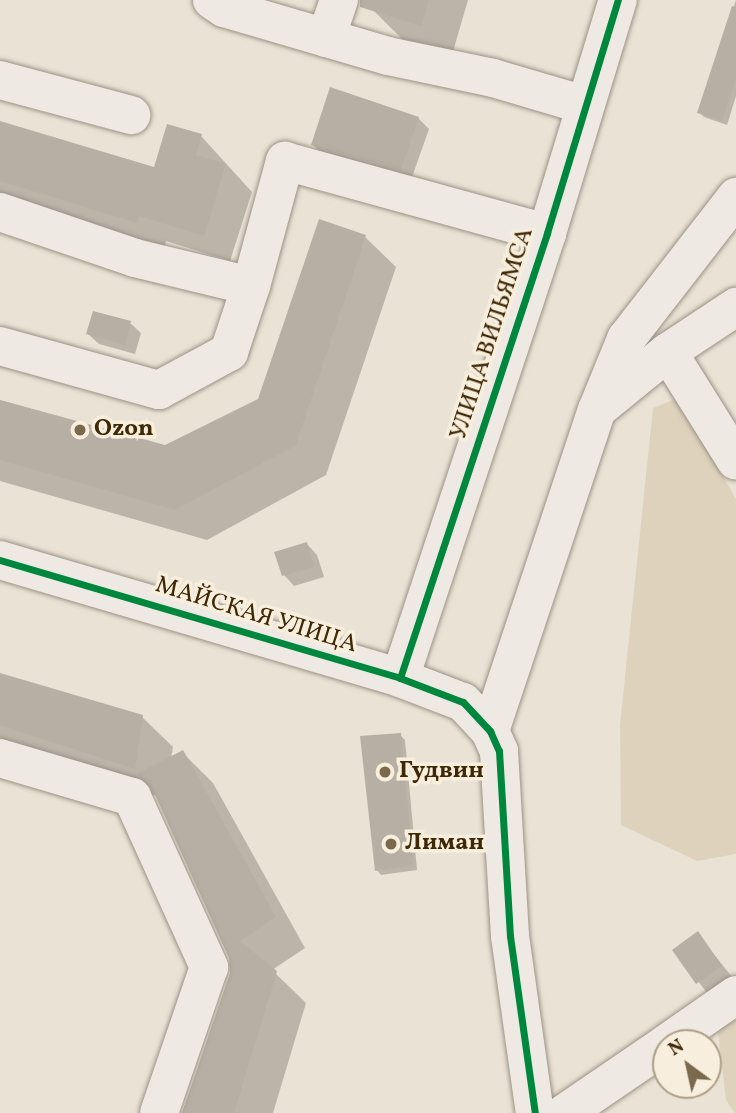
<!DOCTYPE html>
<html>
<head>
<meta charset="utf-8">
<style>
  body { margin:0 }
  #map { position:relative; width:736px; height:1113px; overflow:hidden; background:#eae2d4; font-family:Vollkorn,serif }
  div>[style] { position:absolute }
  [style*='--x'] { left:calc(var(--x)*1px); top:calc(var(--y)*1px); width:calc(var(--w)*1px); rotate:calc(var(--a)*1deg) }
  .green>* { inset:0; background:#ded2bc }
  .shadow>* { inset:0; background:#0003 }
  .building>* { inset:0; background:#b7afa3 }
  .roads { filter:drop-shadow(0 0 2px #9b9387) drop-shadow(0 0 2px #9b9387) }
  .minor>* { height:38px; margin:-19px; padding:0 19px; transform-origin:19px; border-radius:19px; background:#eeeae3 }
  .cycleway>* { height:7px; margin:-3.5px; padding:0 3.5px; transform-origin:3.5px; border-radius:3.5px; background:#00873e }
  .dots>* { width:19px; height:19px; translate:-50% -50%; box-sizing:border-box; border:4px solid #f8eedd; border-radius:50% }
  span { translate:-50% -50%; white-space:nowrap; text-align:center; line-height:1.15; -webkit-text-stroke:7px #f8eedd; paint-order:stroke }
  .street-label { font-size:24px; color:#3e2805 }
  .poi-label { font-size:24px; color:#3e2805; font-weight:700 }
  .left { translate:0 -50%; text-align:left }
  .north { position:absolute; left:652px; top:1029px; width:70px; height:70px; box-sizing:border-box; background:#f8eedd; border:2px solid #ae9f87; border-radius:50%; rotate:327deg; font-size:19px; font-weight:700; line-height:28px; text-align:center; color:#3e2805 }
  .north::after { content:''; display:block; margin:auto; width:24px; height:32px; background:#7a694d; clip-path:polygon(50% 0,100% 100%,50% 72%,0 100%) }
</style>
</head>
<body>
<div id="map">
  <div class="green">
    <div style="clip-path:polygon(678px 398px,736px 499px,736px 854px,697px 861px,621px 825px,620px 725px,653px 408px)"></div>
    <div style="clip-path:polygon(736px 1007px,736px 1113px,735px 1113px,726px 1100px,718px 1033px)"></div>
  </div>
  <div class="shadow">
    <div style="clip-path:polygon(376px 0,468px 0,452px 55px,403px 40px,373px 10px)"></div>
    <div style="clip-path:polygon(736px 0,736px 96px,727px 125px,704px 117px,699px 112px)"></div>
    <div style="clip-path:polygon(418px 118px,429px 129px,411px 180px,323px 155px,313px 145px)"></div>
    <div style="clip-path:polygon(0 122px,155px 169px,201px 136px,252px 192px,230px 261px,166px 241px,164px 248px,0 198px)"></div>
    <div style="clip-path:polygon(320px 221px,365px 237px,396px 267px,326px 475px,207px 540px,0 481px,0 400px,165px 447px,259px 400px)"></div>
    <div style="clip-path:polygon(130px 323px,141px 333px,135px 354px,99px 344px,88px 334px)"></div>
    <div style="clip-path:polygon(307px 544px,317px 555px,324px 577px,294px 586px,284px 575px)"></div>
    <div style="clip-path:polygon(0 675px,142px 717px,173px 747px,171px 758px,182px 752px,213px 783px,305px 948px,272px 970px,306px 1003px,273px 1113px,182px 1113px,232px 973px,231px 958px,157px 796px,0 744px)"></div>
    <div style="clip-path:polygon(400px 735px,405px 740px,417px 870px,381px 875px,377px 870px)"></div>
    <div style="clip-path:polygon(698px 934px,732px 977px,708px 994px,674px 950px)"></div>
  </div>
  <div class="building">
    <div style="clip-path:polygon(360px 0,429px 0,421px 26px,360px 7px)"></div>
    <div style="clip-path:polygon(732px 6px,736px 7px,736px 78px,722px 121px,697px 113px)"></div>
    <div style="clip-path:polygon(330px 87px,419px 117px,401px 170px,311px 145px)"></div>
    <div style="clip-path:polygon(0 121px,154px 167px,167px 124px,202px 134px,196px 155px,226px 164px,204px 236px,139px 216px,137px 223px,0 181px)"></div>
    <div style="clip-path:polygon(319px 219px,366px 235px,296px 445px,175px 510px,0 460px,0 400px,165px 445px,258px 399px)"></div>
    <div style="clip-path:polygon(93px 311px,131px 321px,125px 345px,86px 334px)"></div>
    <div style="clip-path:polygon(307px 542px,314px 567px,282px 576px,274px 552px)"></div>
    <div style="clip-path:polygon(0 673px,143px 715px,135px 769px,0 725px)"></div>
    <div style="clip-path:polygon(401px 733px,413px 865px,375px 871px,360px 736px)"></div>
    <div style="clip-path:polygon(183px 750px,276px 917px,240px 941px,277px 971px,234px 1113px,182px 1113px,230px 973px,229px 958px,152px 788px,137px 774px)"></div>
    <div style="clip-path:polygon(698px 931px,722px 966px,696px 984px,672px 950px)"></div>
  </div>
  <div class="roads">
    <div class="minor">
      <div style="--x:212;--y:0;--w:14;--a:34"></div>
      <div style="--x:224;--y:8;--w:171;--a:16.3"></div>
      <div style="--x:388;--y:56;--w:107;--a:11.8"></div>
      <div style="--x:493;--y:78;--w:96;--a:16.4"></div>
      <div style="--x:326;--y:38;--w:40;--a:-71.1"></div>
      <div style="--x:0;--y:80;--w:136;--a:15"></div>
      <div style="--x:0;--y:212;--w:143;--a:18.8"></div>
      <div style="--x:135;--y:258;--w:119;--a:13.6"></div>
      <div style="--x:251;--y:286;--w:130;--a:-74.8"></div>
      <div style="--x:285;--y:161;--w:272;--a:15.4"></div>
      <div style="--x:0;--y:346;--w:165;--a:15.5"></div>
      <div style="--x:159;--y:390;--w:80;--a:-28.5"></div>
      <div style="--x:229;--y:352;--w:70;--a:-71.6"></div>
      <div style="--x:668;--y:352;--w:128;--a:58"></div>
      <div style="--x:599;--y:408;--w:89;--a:-39.1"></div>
      <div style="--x:668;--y:352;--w:82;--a:-33.5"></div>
      <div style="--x:0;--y:560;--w:417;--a:16.4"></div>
      <div style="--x:400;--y:678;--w:67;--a:20.9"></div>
      <div style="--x:463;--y:702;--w:40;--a:47"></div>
      <div style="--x:490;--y:731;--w:22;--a:66"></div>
      <div style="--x:499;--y:751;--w:185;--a:86.6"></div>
      <div style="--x:510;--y:936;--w:179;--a:82"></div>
      <div style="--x:400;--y:678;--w:469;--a:-71.7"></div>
      <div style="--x:547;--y:233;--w:244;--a:-73.1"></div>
      <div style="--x:490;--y:731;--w:338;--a:-71.6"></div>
      <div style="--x:597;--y:410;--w:77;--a:-67.8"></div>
      <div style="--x:626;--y:339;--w:180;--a:-52.2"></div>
      <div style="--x:0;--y:758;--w:138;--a:16.5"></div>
      <div style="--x:132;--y:797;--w:187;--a:65.6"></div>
      <div style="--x:209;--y:967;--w:154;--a:108.9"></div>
      <div style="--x:667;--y:1043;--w:84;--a:-34.8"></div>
      <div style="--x:565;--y:1113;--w:122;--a:-34.3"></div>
    </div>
  </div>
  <div class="cycleway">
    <div style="--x:0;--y:560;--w:417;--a:16.4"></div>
    <div style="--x:400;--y:678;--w:67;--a:20.9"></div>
    <div style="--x:463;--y:702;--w:40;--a:47"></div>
    <div style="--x:490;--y:731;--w:22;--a:66"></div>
    <div style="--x:499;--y:751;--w:185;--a:86.6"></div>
    <div style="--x:510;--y:936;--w:179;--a:82"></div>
    <div style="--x:400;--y:678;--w:469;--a:-71.7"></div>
    <div style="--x:547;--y:233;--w:244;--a:-73.1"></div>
  </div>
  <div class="dots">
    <div style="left:80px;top:430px;background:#7a694d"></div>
    <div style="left:385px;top:772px;background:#7a694d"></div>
    <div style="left:391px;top:844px;background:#7a694d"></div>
  </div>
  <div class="street-label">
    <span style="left:493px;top:334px;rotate:-72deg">УЛИЦА ВИЛЬЯМСА</span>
    <span style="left:256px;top:616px;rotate:17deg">МАЙСКАЯ УЛИЦА</span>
  </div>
  <div class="poi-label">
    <span class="left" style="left:94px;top:430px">Ozon</span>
    <span class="left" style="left:399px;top:772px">Гудвин</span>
    <span class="left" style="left:405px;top:844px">Лиман</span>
  </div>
  <div class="north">N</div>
</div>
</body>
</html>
